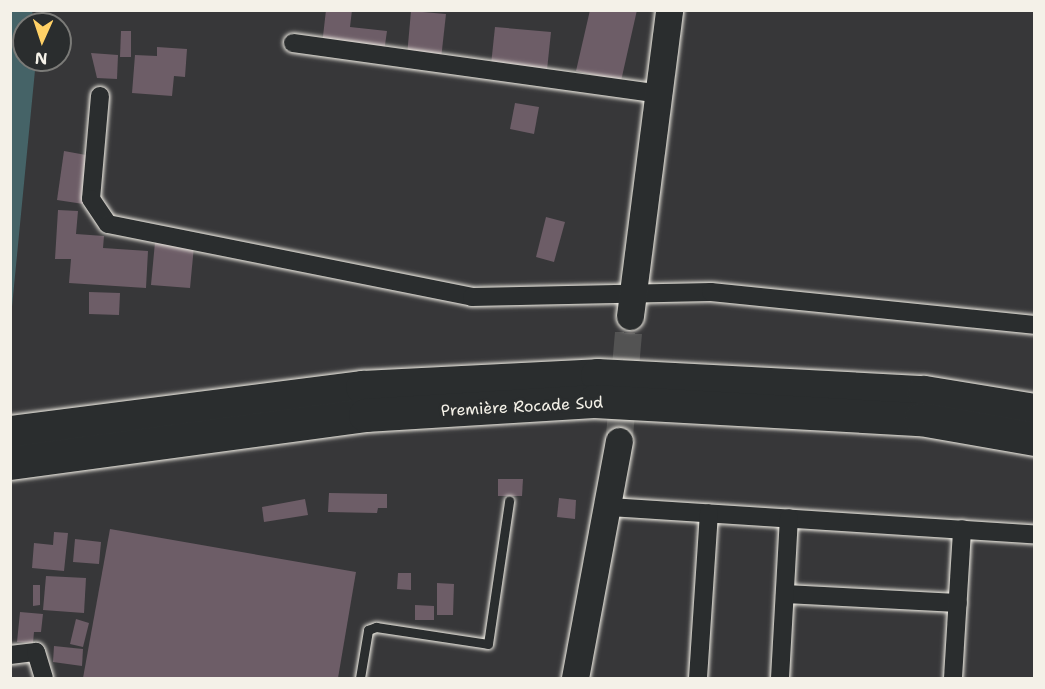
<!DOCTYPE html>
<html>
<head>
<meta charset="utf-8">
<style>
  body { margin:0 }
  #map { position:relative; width:1045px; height:689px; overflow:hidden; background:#373739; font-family:"Shantell Sans",sans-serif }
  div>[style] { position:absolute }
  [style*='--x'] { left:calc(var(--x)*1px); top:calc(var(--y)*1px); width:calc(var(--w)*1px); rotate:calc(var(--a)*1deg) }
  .water>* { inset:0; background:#456367 }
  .building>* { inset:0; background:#6d5d67 }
  .secondary-tunnel>* { height:27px; margin-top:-13.5px; transform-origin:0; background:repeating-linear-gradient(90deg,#535353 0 27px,transparent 0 41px) }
  .roads { filter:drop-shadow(0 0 2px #f4f1e8) drop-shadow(0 0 2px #f4f1e8) }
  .lane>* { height:9px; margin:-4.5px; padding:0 4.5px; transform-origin:4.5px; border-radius:4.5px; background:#2a2d2e }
  .street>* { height:18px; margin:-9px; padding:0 9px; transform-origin:9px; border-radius:9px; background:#2a2d2e }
  .secondary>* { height:27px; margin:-13.5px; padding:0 13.5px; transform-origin:13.5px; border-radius:13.5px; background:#2a2d2e }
  .highway>* { height:33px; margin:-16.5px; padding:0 16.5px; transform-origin:16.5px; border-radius:16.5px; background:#2a2d2e }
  span { translate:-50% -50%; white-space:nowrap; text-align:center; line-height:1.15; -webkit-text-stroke:6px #2a2d2e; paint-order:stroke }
  .street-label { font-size:16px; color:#f4f1e8 }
  .frame { position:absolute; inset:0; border:12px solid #f4f1e8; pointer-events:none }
  .north { position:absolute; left:12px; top:12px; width:60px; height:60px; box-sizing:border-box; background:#2a2d2e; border:2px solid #7b7b78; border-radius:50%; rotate:183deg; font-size:16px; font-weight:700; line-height:24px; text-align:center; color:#f4f1e8 }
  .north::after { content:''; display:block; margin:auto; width:21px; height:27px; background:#ffd166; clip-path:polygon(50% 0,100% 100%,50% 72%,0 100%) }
</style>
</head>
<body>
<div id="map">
  <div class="water">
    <div style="clip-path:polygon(11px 10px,32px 11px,35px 24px,24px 24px,24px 60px,36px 60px,11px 317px)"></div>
  </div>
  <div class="building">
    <div style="clip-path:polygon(326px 10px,352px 10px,350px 27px,387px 31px,384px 52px,322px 45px)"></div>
    <div style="clip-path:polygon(590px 10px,637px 10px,621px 81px,576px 71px)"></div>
    <div style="clip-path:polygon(411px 11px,446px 14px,441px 59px,407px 56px)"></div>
    <div style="clip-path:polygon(495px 27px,551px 32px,547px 70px,491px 65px)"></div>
    <div style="clip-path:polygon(121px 31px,131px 31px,131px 57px,120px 57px)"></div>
    <div style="clip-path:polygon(157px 47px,187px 49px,185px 77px,174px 76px,172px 96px,132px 93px,135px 55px,157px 56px)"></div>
    <div style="clip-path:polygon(91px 53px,118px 55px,117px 79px,97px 78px)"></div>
    <div style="clip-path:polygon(515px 103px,539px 107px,534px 134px,510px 129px)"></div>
    <div style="clip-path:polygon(64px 151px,97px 157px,90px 205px,57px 200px)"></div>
    <div style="clip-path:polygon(58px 210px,78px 211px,76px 234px,104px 236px,103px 248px,148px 251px,146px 288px,69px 283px,71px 259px,55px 259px)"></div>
    <div style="clip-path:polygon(546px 217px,565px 222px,554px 262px,536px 257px)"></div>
    <div style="clip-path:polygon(155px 242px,194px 246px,190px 288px,151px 285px)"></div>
    <div style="clip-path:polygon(89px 292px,120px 293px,119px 315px,89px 314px)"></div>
    <div style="clip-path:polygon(498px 479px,523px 479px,522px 496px,498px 496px)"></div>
    <div style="clip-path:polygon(329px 493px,387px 494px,387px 508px,378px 508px,377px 513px,328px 512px)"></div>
    <div style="clip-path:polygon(559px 498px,576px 500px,575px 519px,557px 517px)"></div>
    <div style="clip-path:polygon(305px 499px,308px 515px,264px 522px,262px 507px)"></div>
    <div style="clip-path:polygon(110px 529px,356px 572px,338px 678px,83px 678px)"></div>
    <div style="clip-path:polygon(54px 532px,68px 533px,64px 571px,32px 568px,34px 543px,53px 545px)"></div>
    <div style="clip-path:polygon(75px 539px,101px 542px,99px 564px,73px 562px)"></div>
    <div style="clip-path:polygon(398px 573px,411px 573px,411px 590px,397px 589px)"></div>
    <div style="clip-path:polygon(46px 576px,86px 578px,84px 613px,43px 610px)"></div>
    <div style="clip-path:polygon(437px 583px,454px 584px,453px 615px,437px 615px)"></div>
    <div style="clip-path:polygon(33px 585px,40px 585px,40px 605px,33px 606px)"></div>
    <div style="clip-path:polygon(415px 605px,434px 606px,434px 620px,415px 620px)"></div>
    <div style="clip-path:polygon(20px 612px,43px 614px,41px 632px,34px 632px,33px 643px,17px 642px)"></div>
    <div style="clip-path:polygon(76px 619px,89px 623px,83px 647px,70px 644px)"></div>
    <div style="clip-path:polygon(54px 646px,83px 649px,82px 666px,53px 662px)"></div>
  </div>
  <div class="secondary-tunnel">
    <div style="--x:619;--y:441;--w:125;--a:-85"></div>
  </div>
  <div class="roads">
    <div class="lane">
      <div style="--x:360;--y:678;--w:49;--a:-80.5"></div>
      <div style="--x:368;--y:630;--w:9;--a:-21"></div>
      <div style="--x:376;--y:627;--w:113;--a:8.6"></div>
      <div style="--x:488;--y:644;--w:145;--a:-81.6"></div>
    </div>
    <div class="street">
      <div style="--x:293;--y:43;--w:364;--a:7.9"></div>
      <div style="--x:100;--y:96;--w:103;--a:95"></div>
      <div style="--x:91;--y:199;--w:30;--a:56"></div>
      <div style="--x:108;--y:224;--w:371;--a:11.3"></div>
      <div style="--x:472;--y:297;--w:239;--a:-1.2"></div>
      <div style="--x:711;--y:292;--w:325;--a:5.8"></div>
      <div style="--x:611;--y:507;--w:424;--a:3.7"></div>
      <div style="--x:785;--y:594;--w:173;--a:3"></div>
      <div style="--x:10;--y:655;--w:26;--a:-7"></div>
      <div style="--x:36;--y:652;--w:27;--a:73"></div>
      <div style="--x:698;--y:678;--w:165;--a:-86.2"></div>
      <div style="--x:780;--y:678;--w:160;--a:-86.8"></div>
      <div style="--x:953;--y:678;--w:149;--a:-86.5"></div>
    </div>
    <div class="secondary">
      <div style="--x:630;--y:316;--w:308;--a:-82.7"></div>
      <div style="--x:575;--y:678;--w:241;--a:-79.5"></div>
    </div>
    <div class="highway">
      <div style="--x:10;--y:432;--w:355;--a:-7.3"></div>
      <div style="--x:362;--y:387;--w:235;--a:-2.9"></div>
      <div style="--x:597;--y:375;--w:327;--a:3"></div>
      <div style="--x:924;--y:392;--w:111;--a:9.3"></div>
      <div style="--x:10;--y:463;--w:358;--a:-7.7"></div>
      <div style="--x:365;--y:415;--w:229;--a:-3.5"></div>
      <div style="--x:594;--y:401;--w:327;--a:3.2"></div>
      <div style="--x:921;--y:419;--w:115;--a:10"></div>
    </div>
  </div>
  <div class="street-label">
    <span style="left:522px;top:407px;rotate:-3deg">Première Rocade Sud</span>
  </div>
  <div class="frame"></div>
  <div class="north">N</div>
</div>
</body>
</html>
